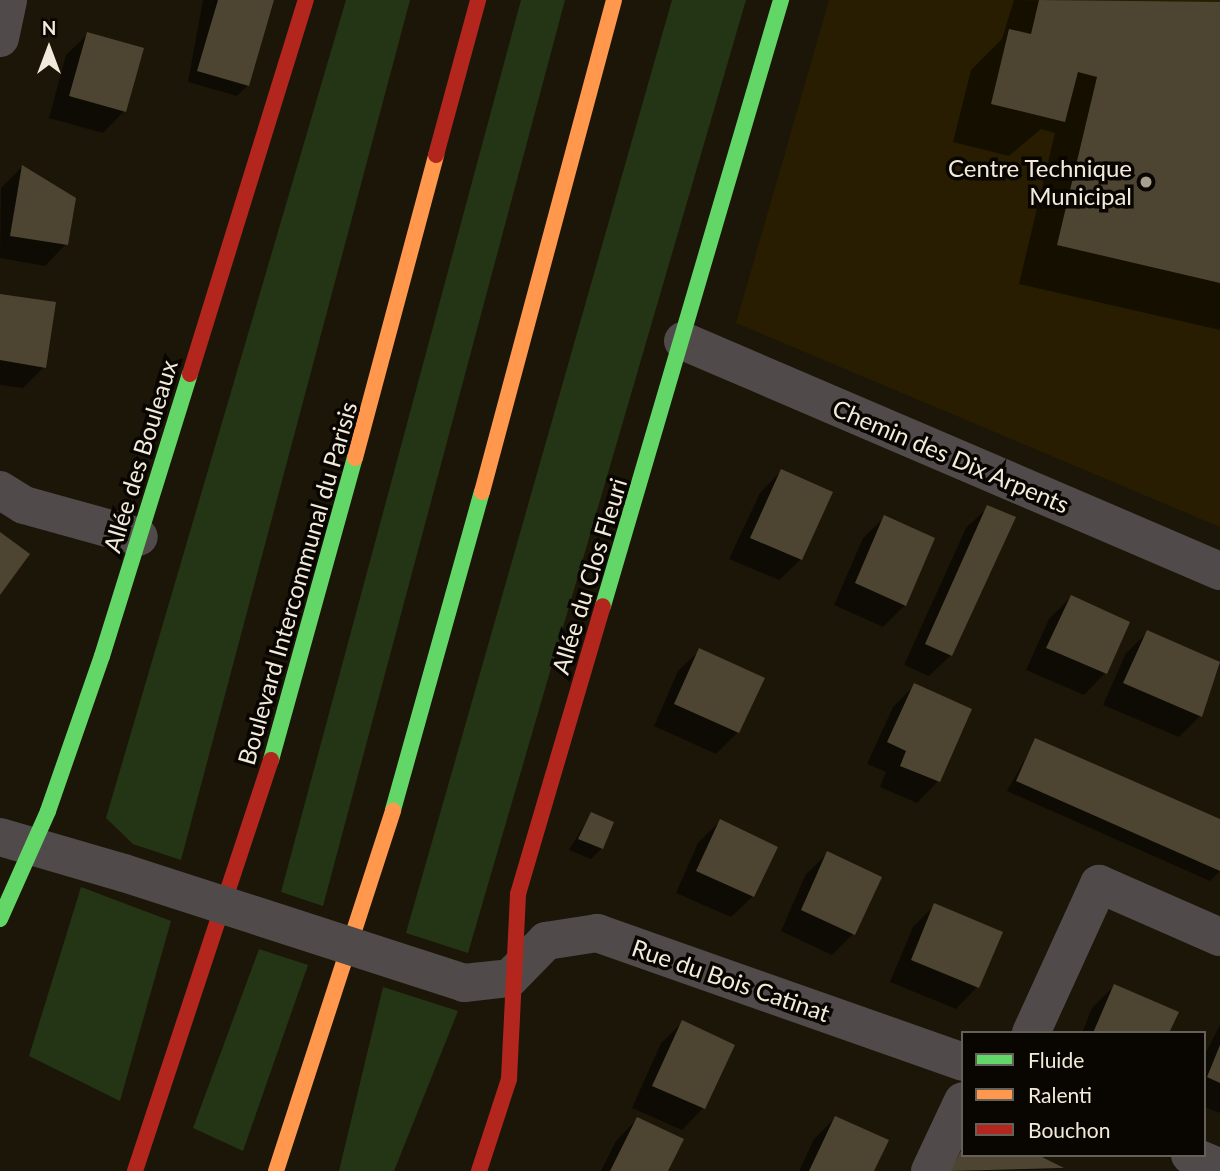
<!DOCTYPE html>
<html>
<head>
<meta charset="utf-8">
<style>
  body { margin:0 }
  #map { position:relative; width:1220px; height:1171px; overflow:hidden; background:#1c1608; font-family:Lato,sans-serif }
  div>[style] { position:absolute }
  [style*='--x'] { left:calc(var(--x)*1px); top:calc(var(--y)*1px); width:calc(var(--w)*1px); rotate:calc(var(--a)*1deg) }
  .built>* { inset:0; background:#291d01 }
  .green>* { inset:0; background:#243516 }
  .shadow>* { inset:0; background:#0007 }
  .building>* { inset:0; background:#4d4531 }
  .street>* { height:38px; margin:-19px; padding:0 19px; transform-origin:19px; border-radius:19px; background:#504b4a }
  .fast>* { height:16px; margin:-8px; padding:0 8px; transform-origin:8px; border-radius:8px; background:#63d668 }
  .slow>* { height:16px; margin:-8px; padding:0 8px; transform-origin:8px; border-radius:8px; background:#ff974d }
  .jam>* { height:16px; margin:-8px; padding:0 8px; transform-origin:8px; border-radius:8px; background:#b3261e }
  .street-bridge>* { height:38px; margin:-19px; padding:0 19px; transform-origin:19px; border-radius:19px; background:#504b4a }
  .dots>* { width:19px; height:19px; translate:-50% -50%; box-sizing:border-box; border:4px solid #090500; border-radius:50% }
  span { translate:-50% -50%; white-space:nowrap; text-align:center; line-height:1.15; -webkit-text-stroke:7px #090500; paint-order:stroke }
  .poi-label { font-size:24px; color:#f2ebdb }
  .right { translate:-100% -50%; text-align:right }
  .street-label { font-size:24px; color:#f2ebdb }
  .legend { position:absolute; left:961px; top:1031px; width:245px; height:126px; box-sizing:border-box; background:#090500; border:2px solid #666158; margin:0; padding:9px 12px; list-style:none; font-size:21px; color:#f2ebdb }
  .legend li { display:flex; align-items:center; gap:14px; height:35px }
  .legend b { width:35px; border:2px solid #666158 }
  .north { position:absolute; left:14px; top:14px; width:70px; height:70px; -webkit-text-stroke:5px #090500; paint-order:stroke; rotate:0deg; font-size:19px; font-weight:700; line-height:28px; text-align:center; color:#f2ebdb }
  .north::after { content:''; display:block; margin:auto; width:24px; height:32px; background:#f2ebdb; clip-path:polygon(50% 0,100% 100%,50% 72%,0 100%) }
</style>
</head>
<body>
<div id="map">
  <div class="built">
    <div style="clip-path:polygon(829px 0,1220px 0,1220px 527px,736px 323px)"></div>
  </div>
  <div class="green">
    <div style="clip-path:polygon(346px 0,410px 0,181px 860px,133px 844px,106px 818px)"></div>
    <div style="clip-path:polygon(521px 0,565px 0,323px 906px,281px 892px)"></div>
    <div style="clip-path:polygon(672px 0,746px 0,468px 953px,406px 933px)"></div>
    <div style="clip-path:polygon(81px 887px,171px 921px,120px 1101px,29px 1056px)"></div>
    <div style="clip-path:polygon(259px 949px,308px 965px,243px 1151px,193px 1128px)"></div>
    <div style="clip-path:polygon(383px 987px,458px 1011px,394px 1171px,339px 1171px)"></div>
  </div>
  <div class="shadow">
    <div style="clip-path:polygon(203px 0,273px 0,248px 85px,237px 96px,188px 82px)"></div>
    <div style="clip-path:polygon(1014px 0,1220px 3px,1220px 330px,1019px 284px,1055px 133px,1041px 129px,1009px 156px,953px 142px,971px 70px,1002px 39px)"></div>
    <div style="clip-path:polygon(88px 34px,124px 111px,103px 133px,49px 118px,66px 55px)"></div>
    <div style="clip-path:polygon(22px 167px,66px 244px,45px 266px,0 258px,1px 188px)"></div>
    <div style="clip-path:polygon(0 296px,44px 367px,23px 388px,0 385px)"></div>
    <div style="clip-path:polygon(781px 471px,801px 559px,779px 580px,729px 559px,760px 493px)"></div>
    <div style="clip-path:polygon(988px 507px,951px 655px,929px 676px,904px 665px,966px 528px)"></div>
    <div style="clip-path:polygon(885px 517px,905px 605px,883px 627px,834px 605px,863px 538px)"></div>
    <div style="clip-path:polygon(1071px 597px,1128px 623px,1105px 673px,1084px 695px,1026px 670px,1049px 619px)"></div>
    <div style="clip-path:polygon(1148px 632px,1220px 664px,1200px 716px,1179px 737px,1103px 705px,1126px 653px)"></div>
    <div style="clip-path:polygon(700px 650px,738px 732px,716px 754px,654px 726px,678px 671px)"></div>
    <div style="clip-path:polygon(915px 685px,938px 781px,917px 803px,880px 787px,886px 772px,867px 764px,893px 707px)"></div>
    <div style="clip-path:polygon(1036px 740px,1220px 821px,1220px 871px,1210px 881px,1007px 791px)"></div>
    <div style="clip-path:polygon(591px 814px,602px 848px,591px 859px,569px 850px)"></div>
    <div style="clip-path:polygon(720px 821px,753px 896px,731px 917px,676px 893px,698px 843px)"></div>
    <div style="clip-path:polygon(828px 853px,853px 934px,832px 955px,781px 931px,806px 874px)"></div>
    <div style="clip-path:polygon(935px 905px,977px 987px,956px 1009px,890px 982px,913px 927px)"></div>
    <div style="clip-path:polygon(1114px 986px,1168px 1033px,1082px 1033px,1092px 1008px)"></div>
    <div style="clip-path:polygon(683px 1022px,733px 1046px,703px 1108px,682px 1130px,632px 1108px,661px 1043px)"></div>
    <div style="clip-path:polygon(1220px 1025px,1220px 1113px,1204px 1107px,1204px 1056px)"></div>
    <div style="clip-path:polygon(835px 1118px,872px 1171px,799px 1171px,814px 1139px)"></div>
    <div style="clip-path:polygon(637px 1119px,666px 1171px,601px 1171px,616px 1141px)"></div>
    <div style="clip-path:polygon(963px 1138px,963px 1155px,1034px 1155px,1062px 1169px,941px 1171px)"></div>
  </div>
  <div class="building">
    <div style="clip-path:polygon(218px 0,274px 0,249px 86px,197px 71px)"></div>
    <div style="clip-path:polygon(1039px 0,1220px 2px,1220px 283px,1057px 245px,1097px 77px,1078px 72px,1065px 122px,991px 104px,1009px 29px,1031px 34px)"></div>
    <div style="clip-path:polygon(87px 32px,144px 48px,126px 112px,69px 96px)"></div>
    <div style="clip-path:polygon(22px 165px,76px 198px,68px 245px,10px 236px)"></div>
    <div style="clip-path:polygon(0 294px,56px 302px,46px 368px,0 360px)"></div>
    <div style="clip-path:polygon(781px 469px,833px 492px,802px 560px,750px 538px)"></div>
    <div style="clip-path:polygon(987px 505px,1016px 517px,952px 656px,925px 644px)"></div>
    <div style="clip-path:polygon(884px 515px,935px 538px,906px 606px,855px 583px)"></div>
    <div style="clip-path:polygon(0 532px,30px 554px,0 595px)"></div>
    <div style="clip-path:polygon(1071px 595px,1130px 622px,1107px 674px,1046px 648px)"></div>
    <div style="clip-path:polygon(1147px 630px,1220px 662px,1202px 717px,1123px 683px)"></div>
    <div style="clip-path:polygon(699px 648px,765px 678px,739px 733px,674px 704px)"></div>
    <div style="clip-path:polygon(914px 683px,972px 709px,940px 782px,900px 766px,906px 751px,887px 742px)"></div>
    <div style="clip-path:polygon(1035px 738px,1220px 819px,1220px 871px,1016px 781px)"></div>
    <div style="clip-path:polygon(591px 812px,614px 822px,603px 849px,578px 839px)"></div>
    <div style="clip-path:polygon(720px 819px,778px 847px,754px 897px,696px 871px)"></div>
    <div style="clip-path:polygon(827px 851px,882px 877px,855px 935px,801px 910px)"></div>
    <div style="clip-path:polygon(934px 903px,1003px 932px,979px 988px,911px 960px)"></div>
    <div style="clip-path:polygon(1114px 984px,1179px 1012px,1169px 1033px,1093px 1033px)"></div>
    <div style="clip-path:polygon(682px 1020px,735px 1045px,705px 1109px,652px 1086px)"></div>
    <div style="clip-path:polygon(1220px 1045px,1220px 1083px,1207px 1077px)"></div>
    <div style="clip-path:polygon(835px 1116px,889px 1140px,874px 1171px,809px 1171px)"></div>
    <div style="clip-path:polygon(637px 1117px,684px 1139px,668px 1171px,610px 1171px)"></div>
    <div style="clip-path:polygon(963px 1147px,963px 1155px,1038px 1155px,1064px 1168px,950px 1171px)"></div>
  </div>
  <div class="street">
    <div style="--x:0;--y:38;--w:39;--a:-78"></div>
    <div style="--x:683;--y:341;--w:584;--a:23.19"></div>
    <div style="--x:0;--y:490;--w:28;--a:32"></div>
    <div style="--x:24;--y:505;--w:119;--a:15.5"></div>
    <div style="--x:0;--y:837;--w:129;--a:16.2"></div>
    <div style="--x:464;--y:983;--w:46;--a:-6.2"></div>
    <div style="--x:510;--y:978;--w:52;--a:-45.8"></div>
    <div style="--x:546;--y:941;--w:52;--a:-8.9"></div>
    <div style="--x:597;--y:933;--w:388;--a:19.4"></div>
    <div style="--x:1031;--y:1033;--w:164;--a:-65.5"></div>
    <div style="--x:1099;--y:884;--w:132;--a:23.7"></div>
    <div style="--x:1190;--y:1155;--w:33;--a:23"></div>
    <div style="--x:930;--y:1171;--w:77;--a:-64.8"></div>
  </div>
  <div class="fast">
    <div style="--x:603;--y:606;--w:632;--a:-73.63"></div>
    <div style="--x:271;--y:760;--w:313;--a:-74.5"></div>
    <div style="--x:393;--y:810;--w:330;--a:-74.4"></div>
    <div style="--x:0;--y:919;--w:118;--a:-66"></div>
    <div style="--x:48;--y:811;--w:164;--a:-70.8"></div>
    <div style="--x:102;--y:656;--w:295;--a:-72.7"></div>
  </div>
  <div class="slow">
    <div style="--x:355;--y:458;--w:314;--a:-75"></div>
    <div style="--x:482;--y:492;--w:509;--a:-74.98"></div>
    <div style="--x:276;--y:1171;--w:379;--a:-72"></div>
  </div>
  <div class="jam">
    <div style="--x:436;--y:155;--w:161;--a:-74.8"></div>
    <div style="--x:190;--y:374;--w:392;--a:-72.8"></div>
    <div style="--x:135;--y:1171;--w:433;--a:-71.7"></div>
    <div style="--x:479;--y:1171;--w:97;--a:-71.9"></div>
    <div style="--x:509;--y:1079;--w:185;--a:-87.2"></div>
    <div style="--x:518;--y:894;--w:300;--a:-73.6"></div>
  </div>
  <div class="street-bridge">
    <div style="--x:124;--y:873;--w:357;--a:17.9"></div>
  </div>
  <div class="dots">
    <div style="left:1146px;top:182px;background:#a7a091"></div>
  </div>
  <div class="poi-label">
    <span class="right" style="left:1132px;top:182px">Centre Technique<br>Municipal</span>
  </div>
  <div class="street-label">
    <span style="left:140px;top:456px;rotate:-73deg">Allée des Bouleaux</span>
    <span style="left:951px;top:456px;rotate:23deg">Chemin des Dix Arpents</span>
    <span style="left:589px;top:576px;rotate:-73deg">Allée du Clos Fleuri</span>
    <span style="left:297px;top:583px;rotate:-74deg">Boulevard Intercommunal du Parisis</span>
    <span style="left:731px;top:980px;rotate:19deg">Rue du Bois Catinat</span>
  </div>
  <ul class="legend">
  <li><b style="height:9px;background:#63d668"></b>Fluide</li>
  <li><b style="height:9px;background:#ff974d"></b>Ralenti</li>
  <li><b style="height:9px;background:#b3261e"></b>Bouchon</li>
  </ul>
  <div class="north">N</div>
</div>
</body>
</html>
